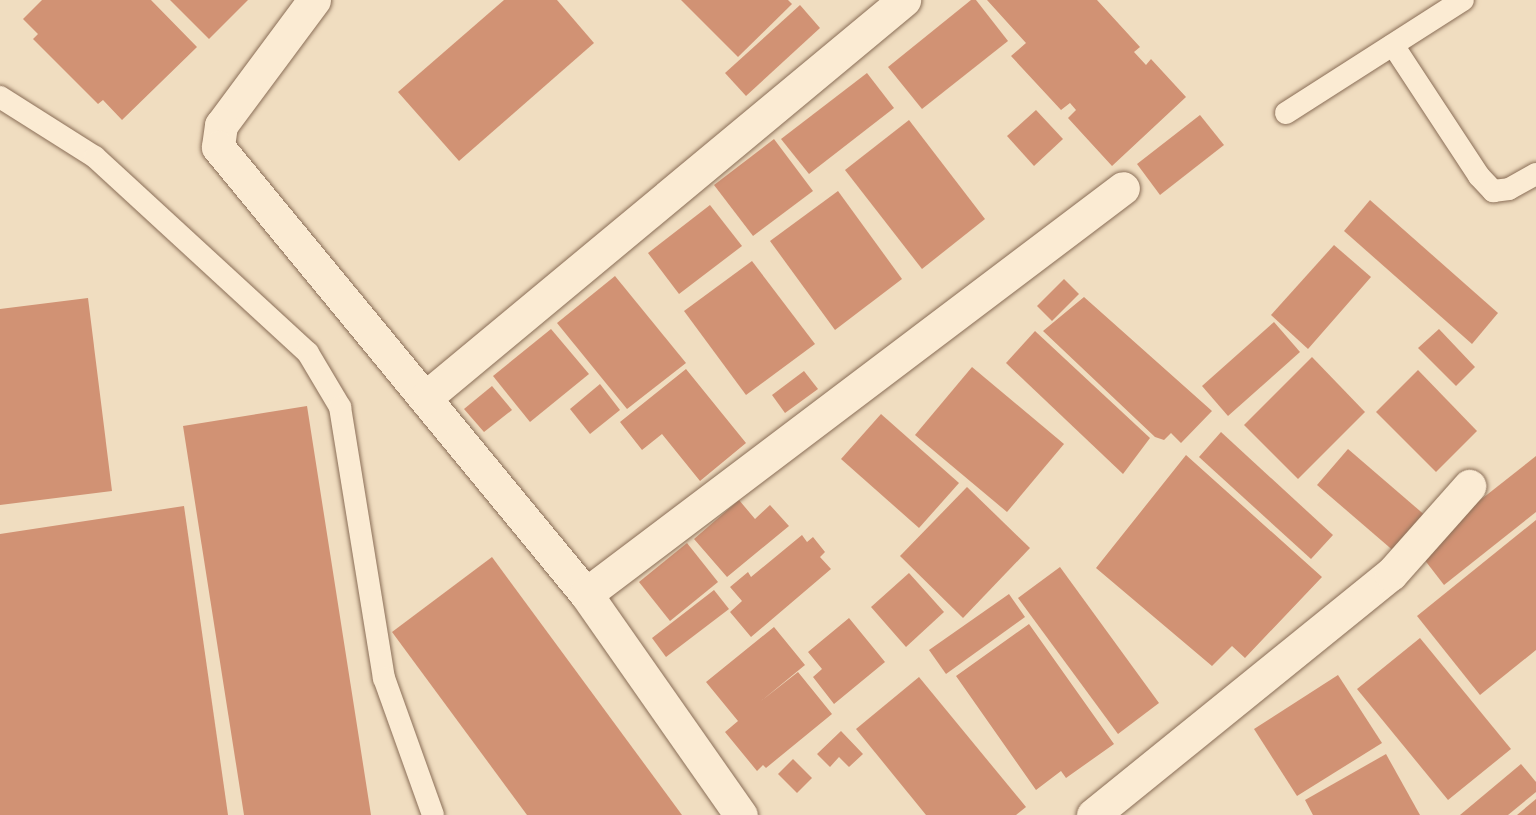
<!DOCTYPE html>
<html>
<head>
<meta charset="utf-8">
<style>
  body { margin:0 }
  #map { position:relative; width:1536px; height:815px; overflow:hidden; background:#f0ddc0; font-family:Lora,serif }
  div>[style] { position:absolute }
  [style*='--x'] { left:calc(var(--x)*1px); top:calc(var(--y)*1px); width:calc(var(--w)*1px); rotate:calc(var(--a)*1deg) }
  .building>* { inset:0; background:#d19274 }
  .roads { filter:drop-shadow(0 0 2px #8a6e57) drop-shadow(0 0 2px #8a6e57) }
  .service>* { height:22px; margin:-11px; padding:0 11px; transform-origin:11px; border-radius:11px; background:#fbebd3 }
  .minor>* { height:33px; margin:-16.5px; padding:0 16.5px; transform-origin:16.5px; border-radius:16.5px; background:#fbebd3 }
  span { translate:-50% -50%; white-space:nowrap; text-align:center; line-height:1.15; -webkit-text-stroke:4.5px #f7e8d0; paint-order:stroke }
</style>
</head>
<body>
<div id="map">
  <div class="building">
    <div style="clip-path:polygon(42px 0,151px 0,197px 47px,122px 120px,103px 100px,98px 104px,33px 39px,38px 34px,23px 19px)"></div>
    <div style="clip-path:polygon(170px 0,248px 0,209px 39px)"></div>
    <div style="clip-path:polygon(504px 0,557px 0,594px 43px,459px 161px,398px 92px)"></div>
    <div style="clip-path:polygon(681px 0,788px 0,792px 4px,738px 57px)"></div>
    <div style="clip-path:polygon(971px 0,976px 0,1008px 41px,922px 109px,888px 67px)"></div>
    <div style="clip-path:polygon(987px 0,1097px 0,1140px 47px,1134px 52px,1146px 65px,1151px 59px,1186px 97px,1112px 166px,1068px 118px,1076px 110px,1070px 103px,1061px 110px,1011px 56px,1026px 43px)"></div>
    <div style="clip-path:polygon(800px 5px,820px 28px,746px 96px,725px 73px)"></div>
    <div style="clip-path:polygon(867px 73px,894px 108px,809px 174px,781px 139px)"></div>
    <div style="clip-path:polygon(1036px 110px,1063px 139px,1034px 166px,1007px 136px)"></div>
    <div style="clip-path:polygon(1200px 115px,1224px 145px,1160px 195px,1137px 164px)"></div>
    <div style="clip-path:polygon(909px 120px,985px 219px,922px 269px,845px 170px)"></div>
    <div style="clip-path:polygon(774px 139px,813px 191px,753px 236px,714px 185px)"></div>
    <div style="clip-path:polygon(838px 191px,902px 279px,835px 330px,770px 241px)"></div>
    <div style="clip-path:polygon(1370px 200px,1498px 313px,1472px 344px,1344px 231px)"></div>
    <div style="clip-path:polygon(710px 205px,742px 246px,679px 294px,648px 253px)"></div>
    <div style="clip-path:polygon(1334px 245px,1371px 277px,1308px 349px,1271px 315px)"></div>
    <div style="clip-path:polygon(752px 261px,815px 344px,746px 395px,684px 311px)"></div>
    <div style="clip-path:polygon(615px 276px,686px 363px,627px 409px,557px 323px)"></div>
    <div style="clip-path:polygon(1064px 279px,1079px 294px,1052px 321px,1037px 306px)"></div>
    <div style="clip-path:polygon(1084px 297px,1212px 411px,1181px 443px,1171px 433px,1164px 440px,1155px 437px,1043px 331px)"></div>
    <div style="clip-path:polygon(88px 298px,112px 491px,0 505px,0 309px)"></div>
    <div style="clip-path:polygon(1274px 322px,1300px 352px,1228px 416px,1202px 386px)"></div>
    <div style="clip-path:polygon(551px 329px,589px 374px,530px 422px,493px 376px)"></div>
    <div style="clip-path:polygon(1439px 329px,1475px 367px,1456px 386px,1418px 348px)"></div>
    <div style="clip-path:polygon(1035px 331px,1150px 438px,1123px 474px,1006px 363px)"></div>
    <div style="clip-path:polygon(1312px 357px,1365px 412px,1298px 479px,1244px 425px)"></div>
    <div style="clip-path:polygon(972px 367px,1064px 444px,1007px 512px,915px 435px)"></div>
    <div style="clip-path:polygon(686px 369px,746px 443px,700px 481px,662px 434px,642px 450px,620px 422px)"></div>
    <div style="clip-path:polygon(1418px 370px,1477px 431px,1436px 472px,1376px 412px)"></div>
    <div style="clip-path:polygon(804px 371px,818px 389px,785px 413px,772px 395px)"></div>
    <div style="clip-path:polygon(600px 384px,620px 410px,590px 434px,570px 409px)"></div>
    <div style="clip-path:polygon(492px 386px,512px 410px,484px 432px,464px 409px)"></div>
    <div style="clip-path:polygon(307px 406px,371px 815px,244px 815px,183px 426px)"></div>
    <div style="clip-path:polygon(881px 414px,959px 483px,919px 528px,841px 459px)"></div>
    <div style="clip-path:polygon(1221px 432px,1333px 535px,1311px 559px,1199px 457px)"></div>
    <div style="clip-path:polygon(1348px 449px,1427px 517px,1396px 553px,1317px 485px)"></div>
    <div style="clip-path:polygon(1186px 455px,1322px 577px,1245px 658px,1232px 646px,1212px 666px,1096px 568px)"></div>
    <div style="clip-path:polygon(1536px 456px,1536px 512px,1444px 585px,1417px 550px)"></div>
    <div style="clip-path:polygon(967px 487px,1030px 548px,963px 618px,900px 556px)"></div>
    <div style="clip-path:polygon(739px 500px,755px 519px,770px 505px,789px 526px,727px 577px,694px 539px)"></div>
    <div style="clip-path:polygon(184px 506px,228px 815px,0 815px,0 534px)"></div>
    <div style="clip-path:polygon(1536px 520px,1536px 650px,1480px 695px,1417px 616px)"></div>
    <div style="clip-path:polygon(802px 535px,807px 542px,813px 537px,825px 552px,820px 557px,831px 569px,751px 637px,730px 612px,742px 601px,730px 587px,748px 572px,751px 577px)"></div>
    <div style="clip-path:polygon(687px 543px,718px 582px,670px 621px,639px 582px)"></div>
    <div style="clip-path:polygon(492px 557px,682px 815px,527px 815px,392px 632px)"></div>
    <div style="clip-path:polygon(1060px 567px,1159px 703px,1118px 734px,1018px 598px)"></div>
    <div style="clip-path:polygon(909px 573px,944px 612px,906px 647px,871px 607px)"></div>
    <div style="clip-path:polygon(714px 590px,729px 609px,666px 657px,652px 638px)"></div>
    <div style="clip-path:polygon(1009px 594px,1025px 617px,946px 674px,929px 650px)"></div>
    <div style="clip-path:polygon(849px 618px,885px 662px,834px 704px,813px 677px,822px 669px,808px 652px)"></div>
    <div style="clip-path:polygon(1029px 624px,1114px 744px,1066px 778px,1061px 771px,1036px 790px,956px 676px)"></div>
    <div style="clip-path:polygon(774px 627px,805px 665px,761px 701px,798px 672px,832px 714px,766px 768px,763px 765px,757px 771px,725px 732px,738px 721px,706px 682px)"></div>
    <div style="clip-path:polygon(1420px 638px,1511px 749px,1448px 800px,1357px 689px)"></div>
    <div style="clip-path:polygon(1338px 675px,1382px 743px,1297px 796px,1254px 729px)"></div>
    <div style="clip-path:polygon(919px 677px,1026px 807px,1016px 815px,926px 815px,856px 729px)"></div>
    <div style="clip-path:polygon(841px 731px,863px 754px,849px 767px,839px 757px,830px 767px,817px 754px)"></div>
    <div style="clip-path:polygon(1386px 754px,1420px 815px,1313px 815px,1305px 800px)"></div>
    <div style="clip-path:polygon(793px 759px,812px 778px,797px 793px,778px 774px)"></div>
    <div style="clip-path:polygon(1521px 764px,1536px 782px,1536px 792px,1508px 815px,1460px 815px)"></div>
    <div style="clip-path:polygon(1536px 799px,1536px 815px,1517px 815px)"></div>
  </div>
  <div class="roads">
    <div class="service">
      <div style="--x:1393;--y:45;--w:157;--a:56.7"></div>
      <div style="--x:1479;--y:176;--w:21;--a:47"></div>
      <div style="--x:1493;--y:191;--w:16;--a:-7"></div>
      <div style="--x:1509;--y:189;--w:31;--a:-29"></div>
      <div style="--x:0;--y:97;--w:112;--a:32.3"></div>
      <div style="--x:95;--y:157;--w:289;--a:42.6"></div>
      <div style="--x:308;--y:353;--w:63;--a:59.3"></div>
      <div style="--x:340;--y:407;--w:275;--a:80.8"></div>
      <div style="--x:384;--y:678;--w:145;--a:70.3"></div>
      <div style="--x:1286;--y:113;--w:210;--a:-32.6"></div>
    </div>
    <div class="minor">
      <div style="--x:314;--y:0;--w:156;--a:126.6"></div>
      <div style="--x:221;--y:125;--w:22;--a:98"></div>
      <div style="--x:218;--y:147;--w:579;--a:50.54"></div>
      <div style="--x:586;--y:594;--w:270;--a:55"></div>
      <div style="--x:425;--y:398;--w:623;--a:-39.72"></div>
      <div style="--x:586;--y:594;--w:673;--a:-37.09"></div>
      <div style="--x:1093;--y:815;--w:383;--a:-39"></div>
      <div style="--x:1391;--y:574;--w:118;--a:-48.4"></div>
    </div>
  </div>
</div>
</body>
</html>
